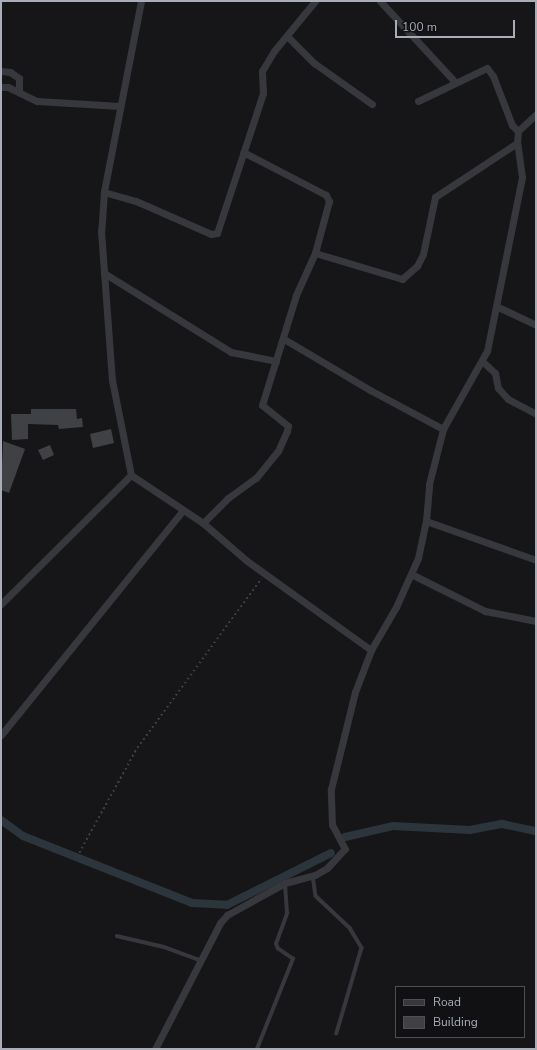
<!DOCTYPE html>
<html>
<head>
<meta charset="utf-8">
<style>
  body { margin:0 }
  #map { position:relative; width:537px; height:1050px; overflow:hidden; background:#161618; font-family:"Nunito Sans",sans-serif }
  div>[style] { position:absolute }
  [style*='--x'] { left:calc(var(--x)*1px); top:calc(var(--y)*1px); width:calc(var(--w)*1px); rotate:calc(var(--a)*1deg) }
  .canal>* { height:8px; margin:-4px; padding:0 4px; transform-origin:4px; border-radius:4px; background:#2c353c }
  .building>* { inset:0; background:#404145 }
  .path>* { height:1.5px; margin-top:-0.75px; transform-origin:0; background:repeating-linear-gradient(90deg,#3d3f44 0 2px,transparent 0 5px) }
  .service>* { height:3.5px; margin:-1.75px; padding:0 1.75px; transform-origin:1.75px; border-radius:1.75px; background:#37383d }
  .minor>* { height:7px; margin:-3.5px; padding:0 3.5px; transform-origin:3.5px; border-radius:3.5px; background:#37383d }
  span { translate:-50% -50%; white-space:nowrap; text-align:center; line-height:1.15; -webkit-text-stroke:4px #111113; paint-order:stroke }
  .frame { position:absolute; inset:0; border:2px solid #a8adb8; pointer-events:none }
  .legend { position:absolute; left:395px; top:986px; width:130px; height:52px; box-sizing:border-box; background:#111113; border:1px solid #4d4f55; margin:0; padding:5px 7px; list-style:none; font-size:12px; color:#a8adb8 }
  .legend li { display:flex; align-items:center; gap:8px; height:20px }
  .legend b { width:20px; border:1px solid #4d4f55 }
  .scale { position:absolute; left:395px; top:20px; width:120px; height:18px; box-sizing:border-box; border:2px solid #a8adb8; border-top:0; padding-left:5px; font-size:12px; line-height:14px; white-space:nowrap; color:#a8adb8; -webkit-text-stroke:3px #111113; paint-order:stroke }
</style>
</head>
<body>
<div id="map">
  <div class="canal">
    <div style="--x:1;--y:820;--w:27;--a:36"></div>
    <div style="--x:23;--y:836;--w:182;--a:21.6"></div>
    <div style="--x:192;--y:903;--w:35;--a:3"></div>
    <div style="--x:227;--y:905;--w:116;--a:-26.6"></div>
    <div style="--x:345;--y:837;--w:49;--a:-12.9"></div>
    <div style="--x:393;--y:826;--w:77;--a:3"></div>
    <div style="--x:470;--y:830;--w:33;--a:-11"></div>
    <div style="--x:502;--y:824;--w:35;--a:12"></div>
  </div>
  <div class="building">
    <div style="clip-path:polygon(31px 409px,76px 409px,77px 419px,82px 418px,83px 427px,59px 429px,58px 425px,28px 424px,28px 439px,12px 440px,11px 414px,31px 414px)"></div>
    <div style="clip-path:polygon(111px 429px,114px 443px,93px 448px,90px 434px)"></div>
    <div style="clip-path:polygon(3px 441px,25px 449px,9px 493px,1px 490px)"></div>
    <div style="clip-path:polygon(50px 445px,54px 455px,43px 460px,38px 450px)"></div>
  </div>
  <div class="path">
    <div style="--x:79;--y:853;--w:120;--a:-61.1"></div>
    <div style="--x:137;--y:748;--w:210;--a:-53.7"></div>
  </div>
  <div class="service">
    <div style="--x:313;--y:875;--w:21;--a:82"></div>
    <div style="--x:316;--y:896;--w:47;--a:43.3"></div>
    <div style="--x:350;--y:928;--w:23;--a:59"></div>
    <div style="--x:362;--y:948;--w:89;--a:106.4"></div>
    <div style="--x:117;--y:936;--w:48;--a:13.2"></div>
    <div style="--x:164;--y:947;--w:37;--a:20"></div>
    <div style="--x:257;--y:1049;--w:97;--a:-68.2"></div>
    <div style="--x:293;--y:959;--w:18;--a:-146"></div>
    <div style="--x:278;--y:949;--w:5;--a:-112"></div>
    <div style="--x:276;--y:944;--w:33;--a:-70"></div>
    <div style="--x:287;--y:913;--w:30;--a:-94"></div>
  </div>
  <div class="minor">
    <div style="--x:141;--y:1;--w:195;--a:101"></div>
    <div style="--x:104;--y:192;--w:39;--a:94"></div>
    <div style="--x:101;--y:231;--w:149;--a:85.8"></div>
    <div style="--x:112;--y:380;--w:97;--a:78.7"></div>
    <div style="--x:131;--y:475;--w:87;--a:33.7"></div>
    <div style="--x:203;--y:523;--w:58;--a:40.8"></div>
    <div style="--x:247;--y:561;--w:153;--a:35.7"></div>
    <div style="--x:380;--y:1;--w:110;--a:47.2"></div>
    <div style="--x:288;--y:37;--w:37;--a:45"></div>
    <div style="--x:314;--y:63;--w:71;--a:35.3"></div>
    <div style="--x:1;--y:71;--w:9;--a:6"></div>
    <div style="--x:10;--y:72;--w:11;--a:34"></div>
    <div style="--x:19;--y:78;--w:14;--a:90"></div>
    <div style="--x:1;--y:87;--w:7;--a:0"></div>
    <div style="--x:8;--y:87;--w:32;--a:26"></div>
    <div style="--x:37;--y:101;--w:83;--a:3.4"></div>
    <div style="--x:418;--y:101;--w:76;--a:-25.6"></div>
    <div style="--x:487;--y:68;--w:10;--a:53"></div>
    <div style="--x:493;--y:76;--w:53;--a:68.8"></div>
    <div style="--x:512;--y:125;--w:8;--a:45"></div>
    <div style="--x:104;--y:192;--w:33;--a:16"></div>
    <div style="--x:136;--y:201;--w:82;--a:23.7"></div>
    <div style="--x:211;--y:234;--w:6;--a:-9"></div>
    <div style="--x:217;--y:233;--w:147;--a:-71.8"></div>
    <div style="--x:263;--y:93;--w:22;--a:-93"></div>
    <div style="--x:262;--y:71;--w:23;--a:-59"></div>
    <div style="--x:274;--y:51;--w:65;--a:-50.6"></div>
    <div style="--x:315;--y:253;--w:91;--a:16.6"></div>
    <div style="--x:402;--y:279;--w:20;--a:-41"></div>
    <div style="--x:417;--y:266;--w:13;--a:-63"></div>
    <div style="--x:423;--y:254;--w:58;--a:-78.1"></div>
    <div style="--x:435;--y:197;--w:98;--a:-33.4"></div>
    <div style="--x:104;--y:273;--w:150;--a:31.9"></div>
    <div style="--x:231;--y:352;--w:46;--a:11.3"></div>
    <div style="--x:498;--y:307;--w:42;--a:25.3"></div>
    <div style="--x:284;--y:339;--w:100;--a:30.7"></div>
    <div style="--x:370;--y:390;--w:83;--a:28.1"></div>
    <div style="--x:482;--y:361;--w:18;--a:43"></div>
    <div style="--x:495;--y:373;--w:15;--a:79"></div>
    <div style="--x:498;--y:388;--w:15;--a:48"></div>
    <div style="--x:508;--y:399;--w:32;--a:28"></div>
    <div style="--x:426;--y:521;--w:117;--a:19.5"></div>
    <div style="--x:203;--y:523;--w:35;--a:-45"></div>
    <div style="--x:228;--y:498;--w:34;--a:-36"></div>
    <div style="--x:256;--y:478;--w:35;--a:-51"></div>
    <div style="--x:278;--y:451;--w:22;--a:-66"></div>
    <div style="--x:287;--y:431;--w:5;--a:-79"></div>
    <div style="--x:288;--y:426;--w:33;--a:-141"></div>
    <div style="--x:262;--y:405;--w:115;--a:-72.8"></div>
    <div style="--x:296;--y:295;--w:46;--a:-65.7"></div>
    <div style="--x:315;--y:253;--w:54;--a:-74.9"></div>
    <div style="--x:329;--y:201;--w:7;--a:-117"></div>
    <div style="--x:326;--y:195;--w:93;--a:-152.6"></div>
    <div style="--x:411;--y:574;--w:83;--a:26.6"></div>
    <div style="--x:485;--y:611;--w:52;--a:11.1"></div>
    <div style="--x:1;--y:604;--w:183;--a:-44.8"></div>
    <div style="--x:1;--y:735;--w:289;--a:-51"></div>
    <div style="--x:155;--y:1049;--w:142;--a:-62.7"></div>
    <div style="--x:220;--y:923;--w:11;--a:-49"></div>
    <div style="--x:227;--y:915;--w:66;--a:-28.9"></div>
    <div style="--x:285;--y:883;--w:31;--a:-15"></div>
    <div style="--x:315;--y:875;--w:14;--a:-30"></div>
    <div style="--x:327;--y:868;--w:26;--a:-47"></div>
    <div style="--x:345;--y:849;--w:27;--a:-118"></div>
    <div style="--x:332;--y:825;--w:36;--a:-92"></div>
    <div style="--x:331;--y:789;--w:100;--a:-76.1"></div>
    <div style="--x:355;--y:692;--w:45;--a:-69.1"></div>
    <div style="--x:371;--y:650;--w:50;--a:-59.8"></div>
    <div style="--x:396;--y:607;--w:54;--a:-65.8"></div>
    <div style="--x:418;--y:558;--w:38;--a:-78"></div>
    <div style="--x:426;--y:521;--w:37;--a:-85"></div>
    <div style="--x:429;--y:484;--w:57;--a:-75.7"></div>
    <div style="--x:443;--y:429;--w:90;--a:-60.6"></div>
    <div style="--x:487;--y:351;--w:177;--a:-78.6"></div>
    <div style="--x:522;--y:177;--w:34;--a:-98"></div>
    <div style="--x:517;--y:143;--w:12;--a:-85"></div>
    <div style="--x:518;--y:131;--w:25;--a:-43"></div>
  </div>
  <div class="frame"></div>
  <ul class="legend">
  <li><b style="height:5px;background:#37383d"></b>Road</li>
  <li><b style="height:11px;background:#404145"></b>Building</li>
  </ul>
  <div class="scale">100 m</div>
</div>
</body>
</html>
